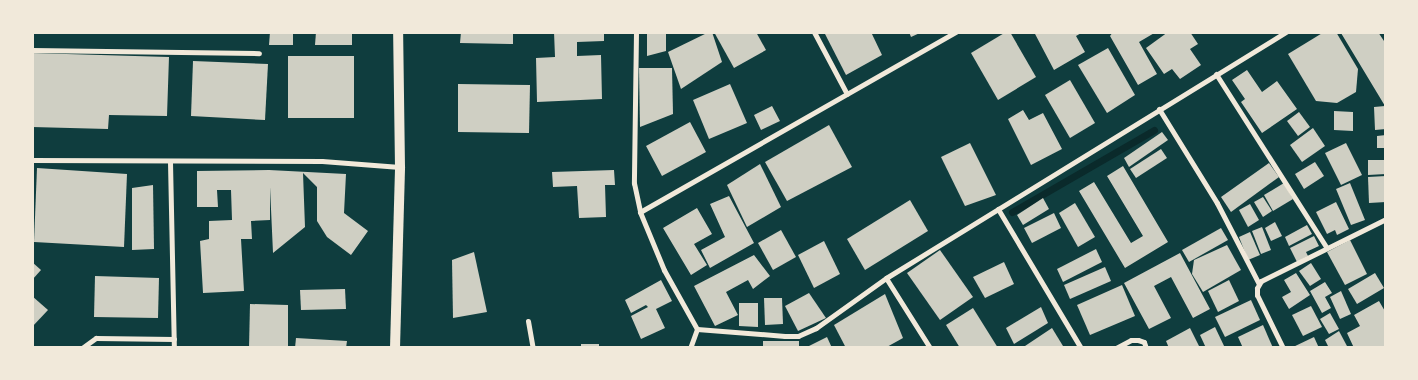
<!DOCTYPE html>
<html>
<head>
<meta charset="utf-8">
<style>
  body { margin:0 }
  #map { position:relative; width:1418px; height:380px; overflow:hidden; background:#0f3d3e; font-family:"Roboto Serif",serif }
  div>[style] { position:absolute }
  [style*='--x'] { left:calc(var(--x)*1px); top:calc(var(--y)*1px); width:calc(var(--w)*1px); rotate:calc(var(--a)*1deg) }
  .stream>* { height:7px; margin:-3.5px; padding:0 3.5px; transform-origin:3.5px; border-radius:3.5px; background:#0a2a2b }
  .building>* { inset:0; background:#cfcfc3 }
  .minor>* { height:5px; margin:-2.5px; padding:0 2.5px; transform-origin:2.5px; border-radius:2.5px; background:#f1e9da }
  .secondary>* { height:10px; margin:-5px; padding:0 5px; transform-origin:5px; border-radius:5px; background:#f1e9da }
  span { translate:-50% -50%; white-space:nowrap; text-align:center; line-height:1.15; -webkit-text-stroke:5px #f1e9da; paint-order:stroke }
  .frame { position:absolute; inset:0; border:34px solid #f1e9da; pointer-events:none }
</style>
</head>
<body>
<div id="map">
  <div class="stream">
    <div style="--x:1012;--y:212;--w:164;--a:-30"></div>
  </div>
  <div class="building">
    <div style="clip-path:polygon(270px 32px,293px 32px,293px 45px,269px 45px)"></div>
    <div style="clip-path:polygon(316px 32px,352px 32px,352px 45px,315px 45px)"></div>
    <div style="clip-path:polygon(461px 32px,513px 32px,513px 44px,460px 43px)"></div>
    <div style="clip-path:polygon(554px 32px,604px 32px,604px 41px,577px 42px,577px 56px,601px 55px,602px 99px,537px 102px,536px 58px,555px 57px)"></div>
    <div style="clip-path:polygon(647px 32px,666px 32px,666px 51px,647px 56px)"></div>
    <div style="clip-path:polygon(709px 32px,712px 32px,722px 62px,681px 89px,668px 52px)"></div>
    <div style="clip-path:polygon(714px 32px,756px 32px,766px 50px,734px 68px)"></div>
    <div style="clip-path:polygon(824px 32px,871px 32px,882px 55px,846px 75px)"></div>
    <div style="clip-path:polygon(909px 32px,922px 32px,911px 37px)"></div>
    <div style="clip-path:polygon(1006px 32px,1010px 32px,1036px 77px,998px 100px,971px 53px)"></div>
    <div style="clip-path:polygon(1034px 32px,1083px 32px,1076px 36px,1085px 52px,1054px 70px)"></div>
    <div style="clip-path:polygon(1113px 32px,1156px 32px,1139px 42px,1157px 74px,1138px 85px,1110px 36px)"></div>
    <div style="clip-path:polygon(1168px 32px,1190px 32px,1198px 44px,1190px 49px,1201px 65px,1180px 79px,1172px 69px,1164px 74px,1146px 48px)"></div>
    <div style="clip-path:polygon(1324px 32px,1336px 32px,1358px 69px,1356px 92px,1337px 103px,1316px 101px,1288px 54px)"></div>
    <div style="clip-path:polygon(1378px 32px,1386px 44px,1386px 129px,1375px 130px,1374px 107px,1385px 106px,1341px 33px)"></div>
    <div style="clip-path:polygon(1108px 48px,1135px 95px,1107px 113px,1078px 65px)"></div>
    <div style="clip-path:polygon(32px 53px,169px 57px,167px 116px,109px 115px,108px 129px,32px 127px)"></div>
    <div style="clip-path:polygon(288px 56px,354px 56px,354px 118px,288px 118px)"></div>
    <div style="clip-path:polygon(193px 61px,268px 64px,265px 120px,191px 116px)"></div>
    <div style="clip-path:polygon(639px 68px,672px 68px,673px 114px,640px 127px)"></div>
    <div style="clip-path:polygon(1247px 70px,1262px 92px,1277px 81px,1297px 109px,1262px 133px,1241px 102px,1245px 99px,1232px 80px)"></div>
    <div style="clip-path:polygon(1070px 80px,1095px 123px,1070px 138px,1045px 95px)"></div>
    <div style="clip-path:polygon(458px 84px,530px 85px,529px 133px,458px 132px)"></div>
    <div style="clip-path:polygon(730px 84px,747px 123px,709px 139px,693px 100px)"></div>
    <div style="clip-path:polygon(772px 106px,780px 121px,761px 130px,754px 115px)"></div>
    <div style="clip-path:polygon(1023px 110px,1029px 120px,1043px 113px,1062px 149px,1031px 165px,1008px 119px)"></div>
    <div style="clip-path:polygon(1334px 111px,1353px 112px,1353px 131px,1334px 130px)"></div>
    <div style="clip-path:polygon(1299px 112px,1310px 127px,1298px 136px,1287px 121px)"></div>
    <div style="clip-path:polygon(690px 122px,706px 152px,662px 176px,646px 146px)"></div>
    <div style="clip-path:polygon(829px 125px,852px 167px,787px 201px,765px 162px)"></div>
    <div style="clip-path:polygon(1313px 128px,1325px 146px,1302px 162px,1290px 145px)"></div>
    <div style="clip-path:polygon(1162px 132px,1168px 140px,1129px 167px,1124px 158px)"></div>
    <div style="clip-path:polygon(1386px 135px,1386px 148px,1377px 148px,1377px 136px)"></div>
    <div style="clip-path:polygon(970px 143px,996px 195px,965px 206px,941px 157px)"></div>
    <div style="clip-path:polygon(1346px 143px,1362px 175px,1341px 185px,1325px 153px)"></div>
    <div style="clip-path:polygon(1161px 149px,1167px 158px,1136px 178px,1130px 169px)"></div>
    <div style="clip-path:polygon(1368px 160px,1386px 160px,1386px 174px,1368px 175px)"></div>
    <div style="clip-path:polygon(1315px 162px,1324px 176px,1304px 189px,1295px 174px)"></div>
    <div style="clip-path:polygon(1269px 163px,1279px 177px,1231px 212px,1221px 197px)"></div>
    <div style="clip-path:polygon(760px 164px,781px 207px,747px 227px,727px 185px)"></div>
    <div style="clip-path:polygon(1123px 166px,1168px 242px,1125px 268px,1079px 191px,1094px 182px,1131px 243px,1143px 236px,1107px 176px)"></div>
    <div style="clip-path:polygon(37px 168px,127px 174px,124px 247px,34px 242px)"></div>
    <div style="clip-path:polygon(269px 170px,346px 174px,344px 213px,368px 231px,351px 255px,327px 237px,317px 221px,317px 187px,303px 173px,305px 227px,273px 253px,270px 187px,270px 220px,251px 221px,252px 239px,241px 239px,244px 291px,203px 293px,200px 241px,209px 239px,209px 221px,232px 220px,231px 190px,217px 190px,218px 207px,197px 207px,197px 171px)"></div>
    <div style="clip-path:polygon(614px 170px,615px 185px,605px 185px,606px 217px,579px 218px,577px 186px,553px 187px,552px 172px)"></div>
    <div style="clip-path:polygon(1386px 176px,1386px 202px,1369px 203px,1368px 177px)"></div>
    <div style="clip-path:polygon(1284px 183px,1293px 199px,1273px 211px,1264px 195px)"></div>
    <div style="clip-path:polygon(1350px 183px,1365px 220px,1351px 225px,1336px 189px)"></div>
    <div style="clip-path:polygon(153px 185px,154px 249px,132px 250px,132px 188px)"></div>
    <div style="clip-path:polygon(729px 196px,754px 243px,710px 268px,701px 250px,725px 237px,710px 204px)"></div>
    <div style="clip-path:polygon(1263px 197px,1272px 211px,1263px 217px,1254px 202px)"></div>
    <div style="clip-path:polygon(1043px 198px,1049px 209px,1023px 225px,1017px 215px)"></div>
    <div style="clip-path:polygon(910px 200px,928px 231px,865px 270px,847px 239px)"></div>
    <div style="clip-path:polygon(1336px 202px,1349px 229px,1337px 235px,1335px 230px,1327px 234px,1316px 212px)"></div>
    <div style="clip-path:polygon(1075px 203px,1095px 237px,1078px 247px,1059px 213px)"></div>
    <div style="clip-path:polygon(1250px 204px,1259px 220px,1248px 227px,1239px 210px)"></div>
    <div style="clip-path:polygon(697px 208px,712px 234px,694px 244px,707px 265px,691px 275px,663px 228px)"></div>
    <div style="clip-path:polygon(1054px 213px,1061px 228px,1032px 243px,1024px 228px)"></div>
    <div style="clip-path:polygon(1275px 222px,1282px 236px,1271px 241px,1265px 228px)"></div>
    <div style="clip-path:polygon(1307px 225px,1312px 234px,1289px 246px,1285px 237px)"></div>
    <div style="clip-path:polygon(1262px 227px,1271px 250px,1261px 254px,1252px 231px)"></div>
    <div style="clip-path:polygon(1221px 228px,1228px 240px,1189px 262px,1182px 250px)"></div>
    <div style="clip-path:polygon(781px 230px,796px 257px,773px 270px,758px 243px)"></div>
    <div style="clip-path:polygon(1250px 232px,1260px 255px,1248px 260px,1239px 237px)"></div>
    <div style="clip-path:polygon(1314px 236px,1319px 246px,1306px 252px,1308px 256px,1297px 262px,1290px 248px)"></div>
    <div style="clip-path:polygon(1350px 240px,1367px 274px,1345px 285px,1327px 252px)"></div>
    <div style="clip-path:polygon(824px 241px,840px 274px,814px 288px,798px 255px)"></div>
    <div style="clip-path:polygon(1227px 245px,1241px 270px,1203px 292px,1192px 274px,1194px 260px)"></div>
    <div style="clip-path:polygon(1096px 249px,1102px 262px,1063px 282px,1057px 269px)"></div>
    <div style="clip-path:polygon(940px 250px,973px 297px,940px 320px,907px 273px)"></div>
    <div style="clip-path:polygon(474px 252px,487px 312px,453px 318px,452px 260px)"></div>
    <div style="clip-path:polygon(1180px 253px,1210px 309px,1193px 318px,1171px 277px,1154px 286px,1171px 318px,1149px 329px,1124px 283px)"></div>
    <div style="clip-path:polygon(754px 255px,770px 276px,753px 289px,748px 280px,726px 292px,738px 315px,715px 326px,694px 286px)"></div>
    <div style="clip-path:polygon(32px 262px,41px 270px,32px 280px)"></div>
    <div style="clip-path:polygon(1004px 262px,1014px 284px,985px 298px,973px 277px)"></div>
    <div style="clip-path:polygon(1311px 263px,1321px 279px,1310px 286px,1299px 271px)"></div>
    <div style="clip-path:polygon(1105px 267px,1111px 281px,1070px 299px,1064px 285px)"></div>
    <div style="clip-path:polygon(1296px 273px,1310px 295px,1289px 309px,1282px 297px,1291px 292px,1284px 280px)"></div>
    <div style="clip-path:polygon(1375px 273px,1384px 288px,1357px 304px,1348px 289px)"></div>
    <div style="clip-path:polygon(95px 276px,159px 278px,158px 318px,94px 317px)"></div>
    <div style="clip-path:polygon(661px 280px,672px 301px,656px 309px,665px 328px,641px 339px,631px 316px,648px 307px,646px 305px,631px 313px,625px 300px)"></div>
    <div style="clip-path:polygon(1229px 280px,1239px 301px,1218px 312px,1208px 291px)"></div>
    <div style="clip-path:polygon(1325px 282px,1332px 293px,1325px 297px,1331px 308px,1322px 313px,1310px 291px)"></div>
    <div style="clip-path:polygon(1122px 285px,1135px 316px,1090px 335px,1077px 305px)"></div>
    <div style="clip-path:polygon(345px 289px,346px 309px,301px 310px,300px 290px)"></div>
    <div style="clip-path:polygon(1341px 291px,1351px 314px,1340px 319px,1330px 297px)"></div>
    <div style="clip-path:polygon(809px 293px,826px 318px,798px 331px,785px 306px)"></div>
    <div style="clip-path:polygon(885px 294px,903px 338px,885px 348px,846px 348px,834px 325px)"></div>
    <div style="clip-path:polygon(32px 296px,48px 310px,32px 327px)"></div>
    <div style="clip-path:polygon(764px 298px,782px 298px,783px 324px,765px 325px)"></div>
    <div style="clip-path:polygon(1251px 300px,1260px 320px,1225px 337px,1215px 317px)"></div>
    <div style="clip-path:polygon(1379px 301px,1386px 313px,1386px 346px,1354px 348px,1347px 333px,1360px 326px,1354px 315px)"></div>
    <div style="clip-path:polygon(739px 303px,758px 303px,758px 327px,739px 326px)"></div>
    <div style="clip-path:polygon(250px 304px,288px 305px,288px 348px,249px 348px)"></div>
    <div style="clip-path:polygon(1311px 306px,1322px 327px,1303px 336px,1292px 315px)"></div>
    <div style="clip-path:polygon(1041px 307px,1048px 323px,1014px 344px,1006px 328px)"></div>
    <div style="clip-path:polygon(973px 308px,998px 348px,960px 348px,946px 325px)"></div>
    <div style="clip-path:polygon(1330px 313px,1339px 329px,1329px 334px,1320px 319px)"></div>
    <div style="clip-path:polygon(1263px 325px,1273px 348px,1243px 348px,1238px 337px)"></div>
    <div style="clip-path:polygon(1215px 327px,1225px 348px,1206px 348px,1200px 335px)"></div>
    <div style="clip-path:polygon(1052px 328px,1063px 346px,1022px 348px)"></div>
    <div style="clip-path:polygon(1190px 328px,1200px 348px,1169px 348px,1166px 341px)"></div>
    <div style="clip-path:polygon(1339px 331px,1348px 348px,1329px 348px,1325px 340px)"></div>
    <div style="clip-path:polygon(827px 337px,832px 348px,809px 348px,809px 346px)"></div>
    <div style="clip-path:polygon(1314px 337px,1319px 348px,1291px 348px)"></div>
    <div style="clip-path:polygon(296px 338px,347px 341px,346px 348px,295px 348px)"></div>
    <div style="clip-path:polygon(763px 341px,799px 341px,799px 348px,763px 348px)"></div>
    <div style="clip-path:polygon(581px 344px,599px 344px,599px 348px,581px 348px)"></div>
  </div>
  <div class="minor">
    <div style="--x:636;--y:32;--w:151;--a:90.8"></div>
    <div style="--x:634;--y:183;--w:30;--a:78"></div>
    <div style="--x:640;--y:212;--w:63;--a:67.5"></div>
    <div style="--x:664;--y:270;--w:68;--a:60.8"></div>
    <div style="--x:697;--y:329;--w:20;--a:110"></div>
    <div style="--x:814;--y:32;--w:70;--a:62"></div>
    <div style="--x:32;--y:50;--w:227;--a:0.8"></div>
    <div style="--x:1216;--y:74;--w:206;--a:57.5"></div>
    <div style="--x:1159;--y:109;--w:110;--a:58.3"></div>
    <div style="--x:1217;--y:203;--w:91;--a:62.6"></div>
    <div style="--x:32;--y:160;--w:290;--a:0.2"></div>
    <div style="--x:322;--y:161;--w:78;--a:4.4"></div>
    <div style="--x:170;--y:162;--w:186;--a:88.8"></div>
    <div style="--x:998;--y:209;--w:162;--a:59.2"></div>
    <div style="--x:640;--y:212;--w:364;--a:-29.7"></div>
    <div style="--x:886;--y:278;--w:83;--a:57.8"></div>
    <div style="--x:528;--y:321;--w:27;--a:80"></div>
    <div style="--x:697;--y:329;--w:88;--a:4.5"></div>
    <div style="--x:785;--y:336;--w:13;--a:0"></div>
    <div style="--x:798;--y:336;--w:20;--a:-24"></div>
    <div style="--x:816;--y:328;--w:86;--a:-35.5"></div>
    <div style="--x:886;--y:278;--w:470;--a:-31.6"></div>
    <div style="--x:82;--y:348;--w:17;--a:-36"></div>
    <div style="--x:96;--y:338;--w:78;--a:0.7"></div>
    <div style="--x:1116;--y:348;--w:17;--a:-28"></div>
    <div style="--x:1131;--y:340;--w:7;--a:0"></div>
    <div style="--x:1138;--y:340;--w:6;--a:18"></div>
    <div style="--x:1144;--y:342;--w:6;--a:72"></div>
    <div style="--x:1283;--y:348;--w:59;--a:-116.1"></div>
    <div style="--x:1257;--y:295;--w:7;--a:-90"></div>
    <div style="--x:1257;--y:288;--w:8;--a:-60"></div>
    <div style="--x:1261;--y:281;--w:140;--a:-26.4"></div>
  </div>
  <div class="secondary">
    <div style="--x:395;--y:348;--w:181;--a:-88.4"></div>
    <div style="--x:400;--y:167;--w:135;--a:-90.8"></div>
  </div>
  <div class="frame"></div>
</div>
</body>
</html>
